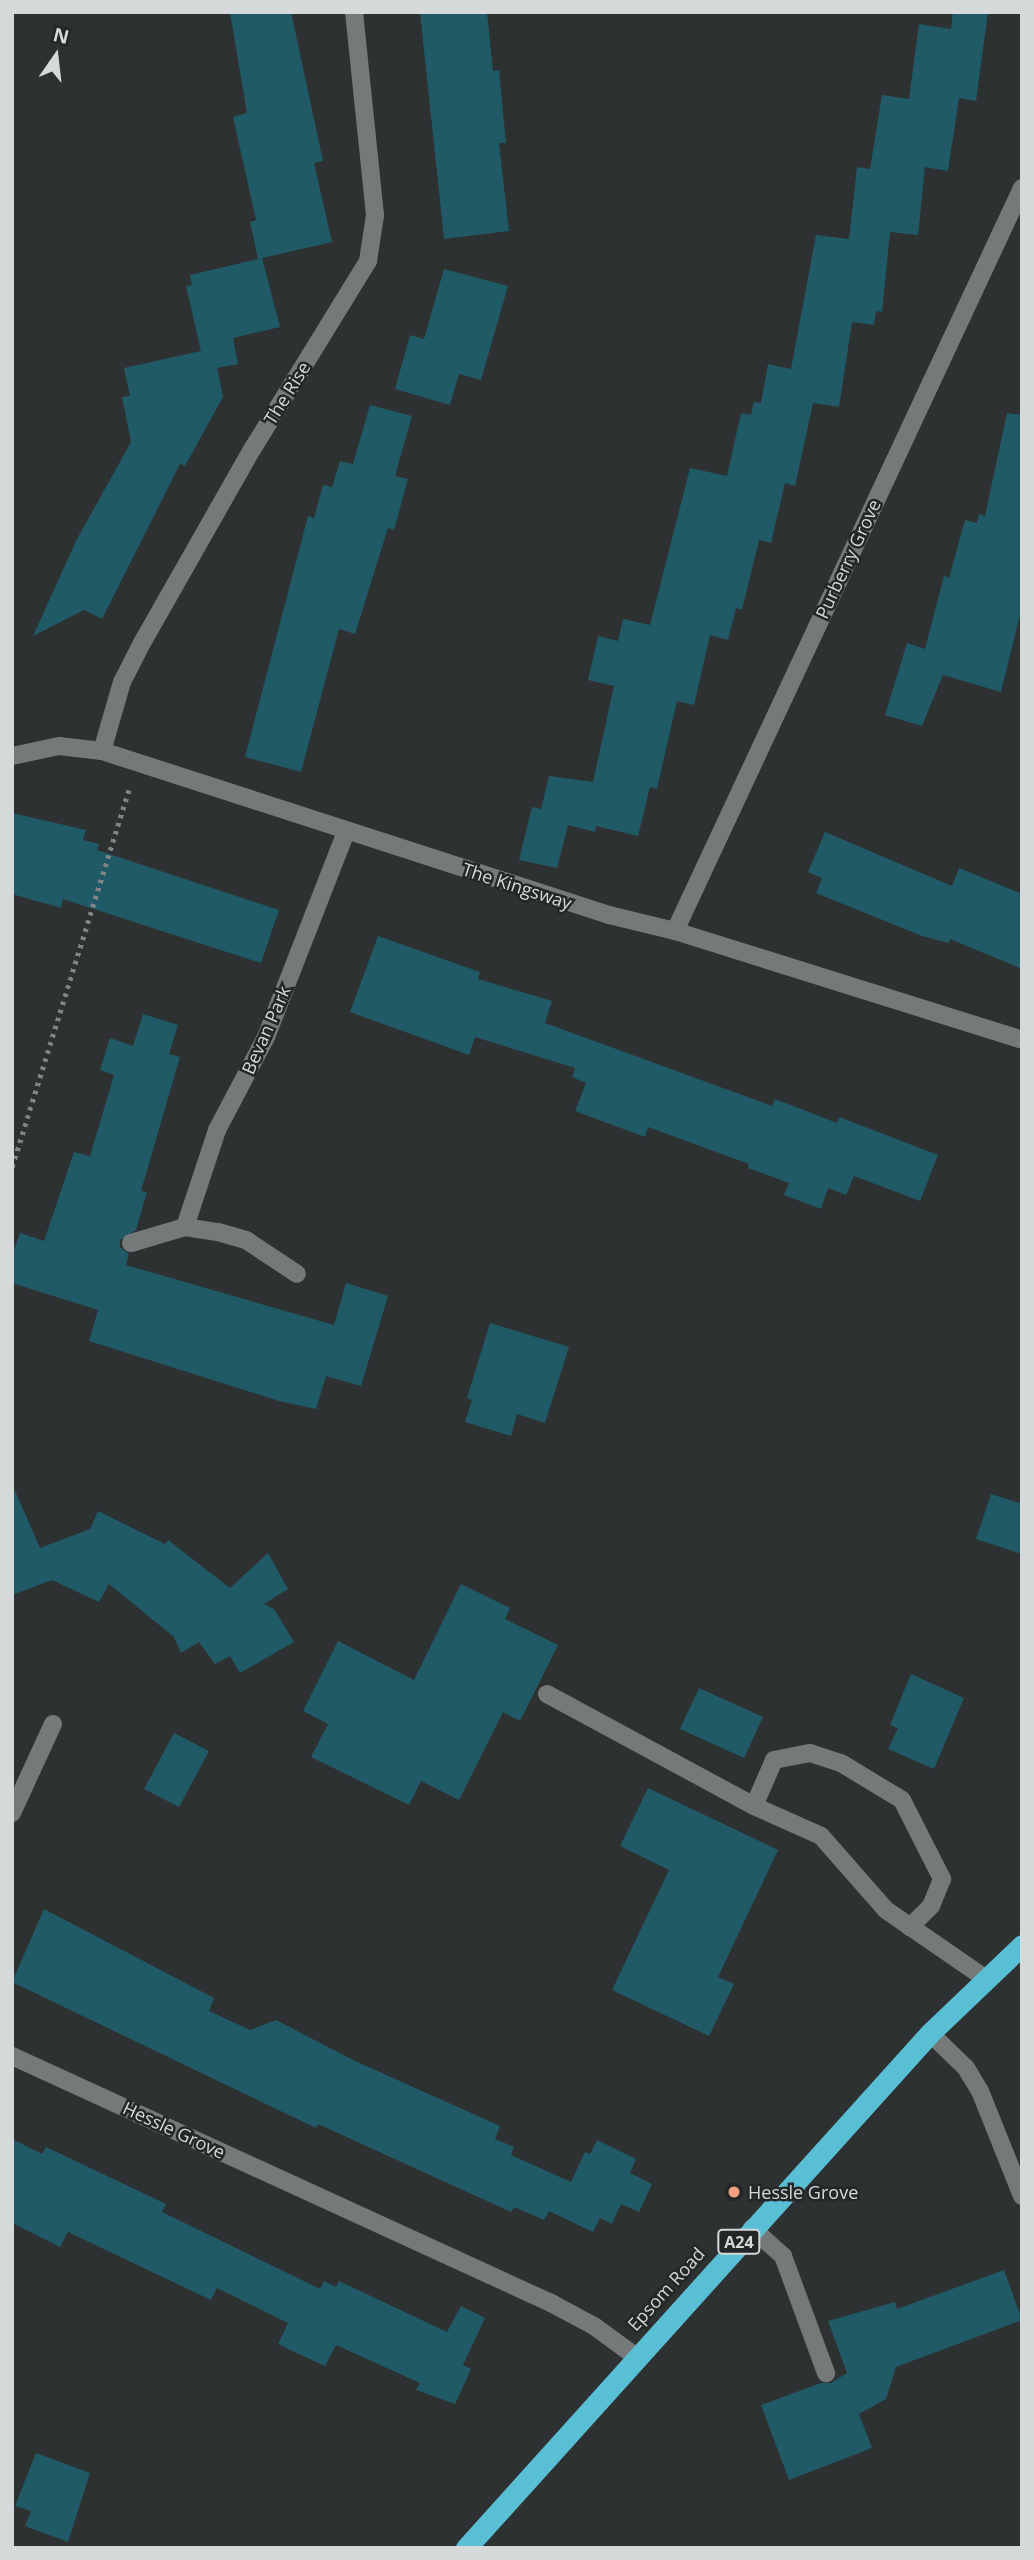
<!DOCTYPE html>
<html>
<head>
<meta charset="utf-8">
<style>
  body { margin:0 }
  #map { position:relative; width:1034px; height:2560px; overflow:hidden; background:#2d3132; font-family:"Open Sans",sans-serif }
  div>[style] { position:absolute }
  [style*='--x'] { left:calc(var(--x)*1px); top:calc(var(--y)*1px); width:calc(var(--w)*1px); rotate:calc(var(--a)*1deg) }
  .building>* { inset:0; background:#205a66 }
  .path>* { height:4.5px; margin-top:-2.25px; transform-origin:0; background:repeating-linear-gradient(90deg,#818485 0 3.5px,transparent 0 8.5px) }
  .minor>* { height:18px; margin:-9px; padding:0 9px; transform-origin:9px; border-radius:9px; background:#75797a }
  .highway>* { height:21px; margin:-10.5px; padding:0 10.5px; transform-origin:10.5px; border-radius:10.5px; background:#59bfd5 }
  .dots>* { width:19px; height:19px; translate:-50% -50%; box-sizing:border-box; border:4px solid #232728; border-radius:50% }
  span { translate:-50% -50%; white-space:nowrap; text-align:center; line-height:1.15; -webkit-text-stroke:5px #232728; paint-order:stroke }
  .shield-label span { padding:2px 5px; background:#232728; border:2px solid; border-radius:5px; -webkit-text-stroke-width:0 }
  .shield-label { font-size:16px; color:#d6d9d9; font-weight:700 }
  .street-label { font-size:18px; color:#d6d9d9 }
  .poi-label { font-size:18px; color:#d6d9d9 }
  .left { translate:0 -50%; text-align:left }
  .frame { position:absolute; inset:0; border:14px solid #d6d9d9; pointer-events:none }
  .north { position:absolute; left:21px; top:21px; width:70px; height:70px; -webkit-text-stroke:5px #232728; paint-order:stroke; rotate:14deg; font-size:19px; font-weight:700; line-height:28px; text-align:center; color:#d6d9d9 }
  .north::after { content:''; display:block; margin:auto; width:24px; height:32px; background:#d6d9d9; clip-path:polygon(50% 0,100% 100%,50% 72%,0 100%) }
</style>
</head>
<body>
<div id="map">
  <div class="building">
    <div style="clip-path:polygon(230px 12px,291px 12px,323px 161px,314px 163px,332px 242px,258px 259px,250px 222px,256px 220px,233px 117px,247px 113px)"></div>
    <div style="clip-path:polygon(420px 12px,487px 12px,493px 71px,499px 70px,506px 143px,499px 143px,509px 231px,444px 239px)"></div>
    <div style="clip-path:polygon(953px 12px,988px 12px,976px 101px,959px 98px,948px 171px,925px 167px,918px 235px,890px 232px,882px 312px,876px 311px,874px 325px,852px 322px,839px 407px,813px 403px,795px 486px,785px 483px,771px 543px,759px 540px,742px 610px,736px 608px,728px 640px,710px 635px,694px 705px,677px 701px,657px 789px,650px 787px,638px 836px,596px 826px,595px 832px,568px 825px,557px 868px,519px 860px,532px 807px,541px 809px,549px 776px,593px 782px,614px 686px,588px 680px,598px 636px,618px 641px,623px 619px,650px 625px,690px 468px,727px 476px,741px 413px,751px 415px,754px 402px,761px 403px,768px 364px,791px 369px,816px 235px,849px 239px,857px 167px,870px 169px,882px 95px,909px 99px,919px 24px,951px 29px)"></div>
    <div style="clip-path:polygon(262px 258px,280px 327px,233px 338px,238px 364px,217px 368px,223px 397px,185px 466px,180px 464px,102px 619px,84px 610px,33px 636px,77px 539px,131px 442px,122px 397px,130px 396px,124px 368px,201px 351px,186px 286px,192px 285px,190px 275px)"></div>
    <div style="clip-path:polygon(444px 269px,508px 286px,481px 380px,459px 374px,450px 405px,395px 389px,410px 335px,424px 339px)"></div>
    <div style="clip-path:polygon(370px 405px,412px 416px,395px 476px,408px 479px,394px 530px,388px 528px,355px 634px,339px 629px,301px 772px,245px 757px,308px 516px,314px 518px,323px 485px,332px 487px,340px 461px,353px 464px)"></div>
    <div style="clip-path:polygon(1007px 413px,1022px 415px,1022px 607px,1001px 692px,943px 675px,922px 726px,885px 715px,907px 643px,925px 649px,944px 576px,949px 578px,965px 520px,977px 523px,979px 514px,985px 516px)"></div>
    <div style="clip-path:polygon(12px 813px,86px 830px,83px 840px,99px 844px,97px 850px,279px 910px,261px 963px,63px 899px,61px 908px,12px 894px)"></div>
    <div style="clip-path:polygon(825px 832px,952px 886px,959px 868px,1022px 894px,1022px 969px,950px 939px,949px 943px,922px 936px,816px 893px,822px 878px,808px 872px)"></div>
    <div style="clip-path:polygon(378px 936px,480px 972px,478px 979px,552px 1001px,545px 1023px,772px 1106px,775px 1099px,837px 1123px,839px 1117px,938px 1155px,920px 1201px,854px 1176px,846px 1195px,828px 1188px,821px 1209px,784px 1195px,789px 1183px,748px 1168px,749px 1164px,648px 1127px,645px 1137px,575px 1111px,586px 1083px,572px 1077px,575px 1068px,475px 1037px,469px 1055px,350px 1012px)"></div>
    <div style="clip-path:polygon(143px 1014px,178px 1025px,169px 1054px,180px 1057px,141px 1191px,147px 1192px,136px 1230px,120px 1240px,120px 1247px,129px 1254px,126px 1265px,334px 1325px,346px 1283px,388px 1296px,361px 1386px,326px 1376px,316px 1409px,279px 1401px,89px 1341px,98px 1310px,12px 1283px,12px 1256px,20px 1233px,44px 1241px,74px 1152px,90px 1156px,114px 1075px,100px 1070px,110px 1038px,133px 1046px)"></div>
    <div style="clip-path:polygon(490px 1323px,569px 1347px,545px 1423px,517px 1414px,511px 1436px,465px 1422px,472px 1400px,467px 1398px)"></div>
    <div style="clip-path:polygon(12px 1484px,40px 1548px,90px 1529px,98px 1511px,165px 1544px,168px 1540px,230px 1588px,268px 1553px,288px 1589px,264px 1604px,274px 1609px,294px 1642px,240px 1673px,230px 1656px,215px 1664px,199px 1642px,181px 1653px,174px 1637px,109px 1584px,99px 1602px,52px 1580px,12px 1595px)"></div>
    <div style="clip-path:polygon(991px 1494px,1022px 1504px,1022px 1554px,976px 1539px)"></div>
    <div style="clip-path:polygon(461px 1584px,510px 1608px,505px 1619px,558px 1645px,520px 1721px,503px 1712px,459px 1800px,421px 1781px,409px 1805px,311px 1757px,328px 1724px,303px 1711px,338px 1641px,414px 1680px)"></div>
    <div style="clip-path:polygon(911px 1674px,964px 1698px,934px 1769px,888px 1749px,898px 1728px,890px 1725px)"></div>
    <div style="clip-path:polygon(699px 1688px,763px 1717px,744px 1758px,680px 1729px)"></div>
    <div style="clip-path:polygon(174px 1733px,209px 1751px,179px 1807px,144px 1789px)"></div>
    <div style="clip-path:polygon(648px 1788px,778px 1850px,718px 1977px,734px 1984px,709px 2036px,612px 1990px,669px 1870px,620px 1846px)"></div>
    <div style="clip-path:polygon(44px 1909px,214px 1998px,209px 2011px,250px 2030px,276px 2020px,353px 2060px,500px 2126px,495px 2139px,514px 2147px,511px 2155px,571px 2182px,585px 2152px,590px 2154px,597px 2140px,636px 2159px,630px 2173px,652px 2184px,639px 2212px,621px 2204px,612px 2224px,600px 2218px,593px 2232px,549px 2211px,544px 2220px,514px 2207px,511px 2212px,318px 2124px,316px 2128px,12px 1982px)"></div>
    <div style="clip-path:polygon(12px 2139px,42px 2154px,46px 2147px,166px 2204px,162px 2212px,320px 2289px,324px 2281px,336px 2287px,339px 2281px,447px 2332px,461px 2306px,485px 2318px,463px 2365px,471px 2369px,455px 2404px,416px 2390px,420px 2383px,336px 2345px,325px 2366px,290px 2350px,278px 2344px,288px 2323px,217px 2288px,211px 2300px,68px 2232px,60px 2247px,12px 2223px)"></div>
    <div style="clip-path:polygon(1004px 2270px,1022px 2320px,896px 2367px,886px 2399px,859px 2414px,872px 2448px,789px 2480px,761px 2405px,821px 2383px,831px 2383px,847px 2373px,828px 2321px,895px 2302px,897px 2309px)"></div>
    <div style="clip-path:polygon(36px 2453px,90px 2473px,68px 2542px,25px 2526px,31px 2511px,15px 2506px)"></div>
  </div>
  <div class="path">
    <div style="--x:12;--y:1167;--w:396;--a:-72.8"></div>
  </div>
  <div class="minor">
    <div style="--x:102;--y:751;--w:72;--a:-73.8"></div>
    <div style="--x:122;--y:682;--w:44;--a:-62.9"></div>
    <div style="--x:142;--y:643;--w:224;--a:-60.4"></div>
    <div style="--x:253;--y:448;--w:220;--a:-58.4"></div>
    <div style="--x:368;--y:261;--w:47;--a:-81.3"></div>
    <div style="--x:375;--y:215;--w:204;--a:-95.9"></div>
    <div style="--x:12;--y:756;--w:48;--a:-12"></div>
    <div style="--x:59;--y:746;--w:43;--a:6.6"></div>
    <div style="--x:102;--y:751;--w:533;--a:17.92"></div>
    <div style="--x:609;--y:915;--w:68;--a:13.6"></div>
    <div style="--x:675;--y:931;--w:364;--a:17.4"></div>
    <div style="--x:675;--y:931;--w:820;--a:-64.97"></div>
    <div style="--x:185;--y:1227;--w:102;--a:-71.7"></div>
    <div style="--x:217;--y:1130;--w:105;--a:-62.2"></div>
    <div style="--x:266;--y:1037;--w:220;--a:-68.7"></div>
    <div style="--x:131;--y:1243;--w:56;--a:-16.5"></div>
    <div style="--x:185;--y:1227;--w:33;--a:9"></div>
    <div style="--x:218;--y:1232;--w:29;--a:16"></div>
    <div style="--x:246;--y:1240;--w:61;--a:33.7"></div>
    <div style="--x:547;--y:1694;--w:235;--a:28.4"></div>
    <div style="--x:754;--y:1806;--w:73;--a:24.1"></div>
    <div style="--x:821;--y:1836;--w:98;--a:48.7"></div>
    <div style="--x:886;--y:1910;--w:121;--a:34.6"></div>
    <div style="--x:754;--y:1806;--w:50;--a:-66.5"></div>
    <div style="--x:774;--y:1760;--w:37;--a:-11"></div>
    <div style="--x:810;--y:1753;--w:33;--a:18"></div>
    <div style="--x:841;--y:1763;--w:71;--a:31.2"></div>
    <div style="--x:902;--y:1800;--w:89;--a:63.1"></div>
    <div style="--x:942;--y:1879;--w:29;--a:112"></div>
    <div style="--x:931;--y:1906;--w:30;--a:135"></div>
    <div style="--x:12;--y:1813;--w:98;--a:-65.3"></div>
    <div style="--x:930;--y:2033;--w:50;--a:44.2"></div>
    <div style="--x:966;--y:2068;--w:27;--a:59"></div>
    <div style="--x:980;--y:2091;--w:113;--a:68.2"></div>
    <div style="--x:12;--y:2056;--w:593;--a:24.62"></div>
    <div style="--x:551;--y:2303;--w:49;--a:28.1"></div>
    <div style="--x:594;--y:2326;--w:51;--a:36.2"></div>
    <div style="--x:752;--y:2228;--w:42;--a:42.1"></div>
    <div style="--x:783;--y:2256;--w:125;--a:69.8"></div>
  </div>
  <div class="highway">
    <div style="--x:466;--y:2548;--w:693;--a:-47.98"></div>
    <div style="--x:930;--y:2033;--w:127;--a:-43.7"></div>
  </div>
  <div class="dots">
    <div style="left:734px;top:2192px;background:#f2a081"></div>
  </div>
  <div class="shield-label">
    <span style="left:739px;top:2242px">A24</span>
  </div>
  <div class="street-label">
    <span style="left:287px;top:393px;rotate:-58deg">The Rise</span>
    <span style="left:848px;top:559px;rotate:-65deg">Purberry Grove</span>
    <span style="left:517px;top:886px;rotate:18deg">The Kingsway</span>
    <span style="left:266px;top:1030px;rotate:-66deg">Bevan Park</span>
    <span style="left:174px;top:2130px;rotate:25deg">Hessle Grove</span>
    <span style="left:666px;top:2289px;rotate:-48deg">Epsom Road</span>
  </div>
  <div class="poi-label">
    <span class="left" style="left:748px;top:2192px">Hessle Grove</span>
  </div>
  <div class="frame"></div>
  <div class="north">N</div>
</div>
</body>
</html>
